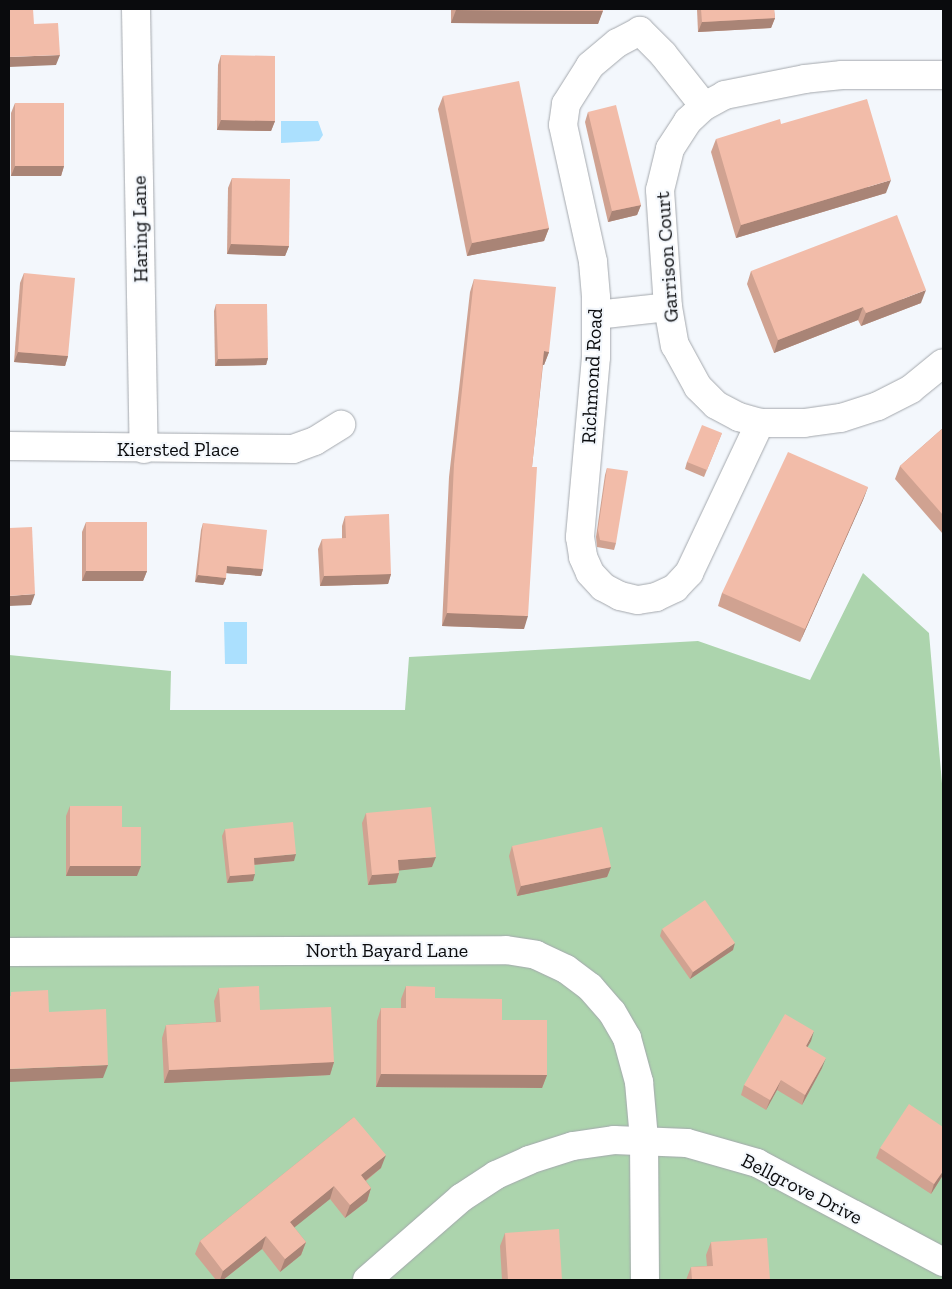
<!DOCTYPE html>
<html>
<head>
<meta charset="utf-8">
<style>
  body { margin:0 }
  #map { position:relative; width:952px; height:1289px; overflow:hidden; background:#f3f7fc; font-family:"Zilla Slab",serif }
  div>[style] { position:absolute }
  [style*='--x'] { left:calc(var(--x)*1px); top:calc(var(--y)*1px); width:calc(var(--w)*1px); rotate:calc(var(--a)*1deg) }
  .forest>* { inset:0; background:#acd4ad }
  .water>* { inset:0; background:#abe0fe }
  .roads { filter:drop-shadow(0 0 1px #a4a8ad) drop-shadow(0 0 1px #a4a8ad) }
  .minor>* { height:28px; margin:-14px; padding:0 14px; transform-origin:14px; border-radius:14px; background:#fff }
  .wall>* { inset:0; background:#d0a291 }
  .shaded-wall>* { inset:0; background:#a98476 }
  .building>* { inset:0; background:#f2bca9 }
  span { translate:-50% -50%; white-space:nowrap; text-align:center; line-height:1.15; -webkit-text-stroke:4px #f3f7fc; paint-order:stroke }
  .street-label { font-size:20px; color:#0a0b0d }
  .frame { position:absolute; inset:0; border:10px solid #0a0b0d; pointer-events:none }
</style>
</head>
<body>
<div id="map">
  <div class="forest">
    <div style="clip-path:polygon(863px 573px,929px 633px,943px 795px,943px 1280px,9px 1280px,9px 655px,171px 671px,170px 710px,405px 710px,409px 657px,698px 641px,810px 680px)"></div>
  </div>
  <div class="water">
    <div style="clip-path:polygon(281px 121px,318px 121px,323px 135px,319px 141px,281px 143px)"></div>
    <div style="clip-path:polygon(224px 622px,247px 622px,247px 664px,225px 664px)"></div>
  </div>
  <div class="roads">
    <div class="minor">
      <div style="--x:136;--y:9;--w:440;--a:89"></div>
      <div style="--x:943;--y:75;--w:101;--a:180"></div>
      <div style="--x:842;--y:75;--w:37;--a:174"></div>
      <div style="--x:805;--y:79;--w:82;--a:168.7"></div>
      <div style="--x:725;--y:95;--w:24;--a:152"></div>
      <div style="--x:704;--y:106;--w:22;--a:137"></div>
      <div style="--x:688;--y:121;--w:33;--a:123"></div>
      <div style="--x:670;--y:149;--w:42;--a:103.7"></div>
      <div style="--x:660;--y:190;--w:117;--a:86.1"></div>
      <div style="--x:668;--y:307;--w:39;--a:80"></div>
      <div style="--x:675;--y:345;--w:48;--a:61.3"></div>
      <div style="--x:698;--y:387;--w:25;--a:45"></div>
      <div style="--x:716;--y:405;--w:26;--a:28"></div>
      <div style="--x:739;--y:417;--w:22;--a:16"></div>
      <div style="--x:760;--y:423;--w:44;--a:0"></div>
      <div style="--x:804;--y:423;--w:37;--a:-8"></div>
      <div style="--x:841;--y:418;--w:39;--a:-18"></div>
      <div style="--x:878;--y:406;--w:37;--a:-27"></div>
      <div style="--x:911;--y:389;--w:41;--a:-39.1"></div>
      <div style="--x:704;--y:106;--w:66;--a:-128.3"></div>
      <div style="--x:663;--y:54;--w:33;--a:-135"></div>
      <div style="--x:640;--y:31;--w:26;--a:152"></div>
      <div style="--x:617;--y:43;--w:35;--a:140"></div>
      <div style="--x:590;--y:66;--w:45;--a:122.3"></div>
      <div style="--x:566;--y:104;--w:21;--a:98"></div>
      <div style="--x:563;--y:125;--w:140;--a:77.6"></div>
      <div style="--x:593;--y:262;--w:36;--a:85"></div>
      <div style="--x:596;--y:298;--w:59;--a:90"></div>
      <div style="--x:596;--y:357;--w:181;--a:95.1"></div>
      <div style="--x:580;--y:537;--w:20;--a:81"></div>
      <div style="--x:583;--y:557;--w:17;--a:66"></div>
      <div style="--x:590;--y:573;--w:19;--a:47"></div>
      <div style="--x:603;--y:587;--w:19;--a:28"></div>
      <div style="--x:620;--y:596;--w:18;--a:13"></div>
      <div style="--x:638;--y:600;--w:18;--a:-9"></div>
      <div style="--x:656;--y:597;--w:21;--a:-25"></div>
      <div style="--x:675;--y:588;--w:21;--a:-47"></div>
      <div style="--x:689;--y:573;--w:166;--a:-64.7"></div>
      <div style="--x:596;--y:315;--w:72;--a:-6.3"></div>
      <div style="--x:9;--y:446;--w:284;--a:0.6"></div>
      <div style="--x:293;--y:449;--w:23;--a:-20"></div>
      <div style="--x:315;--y:441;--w:31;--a:-32"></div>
      <div style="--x:9;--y:952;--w:497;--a:-0.2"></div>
      <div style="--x:506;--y:950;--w:30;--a:9"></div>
      <div style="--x:536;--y:955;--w:33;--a:25"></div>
      <div style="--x:566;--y:969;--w:30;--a:37"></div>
      <div style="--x:590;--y:987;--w:33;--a:49"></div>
      <div style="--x:612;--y:1012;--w:30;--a:60"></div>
      <div style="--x:627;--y:1038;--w:46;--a:74.7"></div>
      <div style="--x:639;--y:1082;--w:57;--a:85"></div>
      <div style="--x:644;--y:1139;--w:141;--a:89.6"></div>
      <div style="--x:367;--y:1280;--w:125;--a:-41.1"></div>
      <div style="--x:461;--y:1198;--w:42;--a:-33.3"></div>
      <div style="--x:496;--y:1175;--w:36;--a:-24"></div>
      <div style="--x:529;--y:1160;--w:46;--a:-17.7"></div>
      <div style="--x:573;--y:1146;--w:41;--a:-8.3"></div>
      <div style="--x:614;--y:1140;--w:73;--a:2.4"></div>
      <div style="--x:687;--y:1143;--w:73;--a:15.9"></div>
      <div style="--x:757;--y:1163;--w:211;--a:28"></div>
    </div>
  </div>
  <div class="wall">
    <div style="clip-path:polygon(451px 9px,603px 9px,598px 24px,451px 23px)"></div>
    <div style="clip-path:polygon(697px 9px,774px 9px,775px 18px,771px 28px,698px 32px)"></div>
    <div style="clip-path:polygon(221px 55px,275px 121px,271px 131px,217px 130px,218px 65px)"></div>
    <div style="clip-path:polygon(443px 96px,549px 228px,544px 241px,467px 256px,438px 109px)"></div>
    <div style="clip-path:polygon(15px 103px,64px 166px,61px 176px,11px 176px,11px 113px)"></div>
    <div style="clip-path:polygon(588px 112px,641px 205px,637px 215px,608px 222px,585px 122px)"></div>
    <div style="clip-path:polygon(716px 139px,886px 193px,736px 238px,711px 152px)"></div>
    <div style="clip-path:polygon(232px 178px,289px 246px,285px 256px,227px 254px,228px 188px)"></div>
    <div style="clip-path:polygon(751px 271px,921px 303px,861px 326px,858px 320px,774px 353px,747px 284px)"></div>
    <div style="clip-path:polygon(24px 273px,68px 356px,65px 366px,14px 362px,20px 283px)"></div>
    <div style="clip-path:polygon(474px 279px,549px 352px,544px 365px,543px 365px,532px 467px,524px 629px,442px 626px,449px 477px,470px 292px)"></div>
    <div style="clip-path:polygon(216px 304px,268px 358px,266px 365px,215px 366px,214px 311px)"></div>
    <div style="clip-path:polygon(943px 428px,943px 534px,895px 479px,900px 466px)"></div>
    <div style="clip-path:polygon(722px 433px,704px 477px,685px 469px,687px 462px)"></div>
    <div style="clip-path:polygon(607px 468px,616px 543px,614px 550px,597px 547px,596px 537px,605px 475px)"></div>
    <div style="clip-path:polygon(868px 487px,863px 500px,800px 642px,718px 606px,722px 593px)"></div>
    <div style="clip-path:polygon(345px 516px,391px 574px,388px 584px,320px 586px,318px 549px,322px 539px,342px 539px,342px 526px)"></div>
    <div style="clip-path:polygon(86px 522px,147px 571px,143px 581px,82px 581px,82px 532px)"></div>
    <div style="clip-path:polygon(203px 523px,263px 569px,261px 576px,226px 573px,226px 578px,223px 585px,195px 582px,201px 530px)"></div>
    <div style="clip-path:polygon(70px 806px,122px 827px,137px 876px,66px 876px,66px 816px)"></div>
    <div style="clip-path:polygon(366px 813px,432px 867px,399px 870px,399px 873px,396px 883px,368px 885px,362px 823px)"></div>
    <div style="clip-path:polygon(225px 829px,294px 861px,254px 865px,253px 881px,227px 883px,222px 836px)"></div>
    <div style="clip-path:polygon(512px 846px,611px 867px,607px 877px,517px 896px,509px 856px)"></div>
    <div style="clip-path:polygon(662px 929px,733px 950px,690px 979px,660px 936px)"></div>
    <div style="clip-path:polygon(406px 986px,435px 998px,502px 1020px,547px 1075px,542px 1088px,376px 1087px,377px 1021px,381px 1008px,401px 1008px,401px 999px)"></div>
    <div style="clip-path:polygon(219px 988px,260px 1010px,334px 1062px,330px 1075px,164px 1083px,162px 1038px,166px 1025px,216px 1022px,214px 1001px)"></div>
    <div style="clip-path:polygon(811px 1041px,807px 1047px,822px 1068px,802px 1105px,777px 1090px,766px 1110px,741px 1095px,744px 1085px)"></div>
    <div style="clip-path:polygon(354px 1117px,381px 1168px,366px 1181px,371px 1188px,367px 1201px,345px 1218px,330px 1199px,294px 1227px,306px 1242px,301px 1255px,280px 1272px,262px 1249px,223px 1280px,216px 1280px,195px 1254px,200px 1241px)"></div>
    <div style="clip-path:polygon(880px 1148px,943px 1175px,931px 1194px,876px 1158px)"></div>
    <div style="clip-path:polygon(505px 1233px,562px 1280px,502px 1280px,500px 1246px)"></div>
    <div style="clip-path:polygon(711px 1242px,770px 1280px,686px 1280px,691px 1267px,707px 1266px,706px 1255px)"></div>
  </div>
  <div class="shaded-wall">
    <div style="clip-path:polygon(456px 10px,603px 11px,598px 24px,451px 23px)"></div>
    <div style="clip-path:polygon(775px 18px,771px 28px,698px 32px,702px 22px)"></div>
    <div style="clip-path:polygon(60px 55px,56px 65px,9px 67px,9px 57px)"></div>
    <div style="clip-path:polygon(221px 120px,275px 121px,271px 131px,217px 130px)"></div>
    <div style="clip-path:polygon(15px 166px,64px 166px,61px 176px,11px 176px)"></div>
    <div style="clip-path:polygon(891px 180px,886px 193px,736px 238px,741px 225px)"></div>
    <div style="clip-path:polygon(641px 205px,637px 215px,608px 222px,612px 211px)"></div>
    <div style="clip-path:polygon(549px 228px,544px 241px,467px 256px,472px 243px)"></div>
    <div style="clip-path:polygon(231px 244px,289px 246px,285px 256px,227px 254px)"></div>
    <div style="clip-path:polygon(926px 290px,921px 303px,861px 326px,866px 313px)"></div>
    <div style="clip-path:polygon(863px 307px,858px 320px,774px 353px,778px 340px)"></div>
    <div style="clip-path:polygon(544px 351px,549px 352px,544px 365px,540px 364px)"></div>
    <div style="clip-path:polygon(18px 352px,68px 356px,65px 366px,14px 362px)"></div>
    <div style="clip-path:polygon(268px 358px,266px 365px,215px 366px,218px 359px)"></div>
    <div style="clip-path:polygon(868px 487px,863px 500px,800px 642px,805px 629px)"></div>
    <div style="clip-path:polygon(227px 566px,263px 569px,261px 576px,225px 573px)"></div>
    <div style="clip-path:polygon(86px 571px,147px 571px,143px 581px,82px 581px)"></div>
    <div style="clip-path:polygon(391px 574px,388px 584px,320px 586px,324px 576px)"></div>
    <div style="clip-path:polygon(198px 575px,226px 578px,223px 585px,195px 582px)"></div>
    <div style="clip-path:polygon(35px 594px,31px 605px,9px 606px,9px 596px)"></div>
    <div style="clip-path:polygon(447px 613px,528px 616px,524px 629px,442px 626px)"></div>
    <div style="clip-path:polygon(296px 854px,294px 861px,251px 865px,254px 858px)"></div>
    <div style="clip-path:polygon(436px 857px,432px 867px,395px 871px,398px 860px)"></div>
    <div style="clip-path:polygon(70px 866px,141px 866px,137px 876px,66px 876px)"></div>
    <div style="clip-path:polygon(611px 867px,607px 877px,517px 896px,521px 886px)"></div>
    <div style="clip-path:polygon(399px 873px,396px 883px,368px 885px,372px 875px)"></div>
    <div style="clip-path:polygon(255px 874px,253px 881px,227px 883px,230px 876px)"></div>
    <div style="clip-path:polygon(735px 943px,733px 950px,690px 979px,693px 972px)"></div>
    <div style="clip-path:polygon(814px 1031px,811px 1041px,802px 1057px,806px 1046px)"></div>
    <div style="clip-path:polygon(826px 1058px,822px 1068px,802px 1105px,805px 1095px)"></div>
    <div style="clip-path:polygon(334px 1062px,330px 1075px,164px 1083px,169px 1070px)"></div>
    <div style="clip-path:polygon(108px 1065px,103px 1078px,9px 1082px,9px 1069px)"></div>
    <div style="clip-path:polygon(381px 1074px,547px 1075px,542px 1088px,376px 1087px)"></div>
    <div style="clip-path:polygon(781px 1080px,777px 1090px,766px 1110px,770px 1100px)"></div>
    <div style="clip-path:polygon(386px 1155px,381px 1168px,356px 1188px,361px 1175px)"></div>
    <div style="clip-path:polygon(943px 1171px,943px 1175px,931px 1194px,934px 1184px)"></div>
    <div style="clip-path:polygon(334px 1186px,330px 1199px,285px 1235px,290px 1222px)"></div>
    <div style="clip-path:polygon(371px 1188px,367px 1201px,345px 1218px,350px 1205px)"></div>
    <div style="clip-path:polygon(266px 1236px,262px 1249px,223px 1280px,220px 1280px,223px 1271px)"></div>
    <div style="clip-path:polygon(306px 1242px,301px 1255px,280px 1272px,285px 1259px)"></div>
  </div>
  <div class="building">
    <div style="clip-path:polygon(9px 9px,33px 9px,34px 24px,58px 23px,60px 55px,9px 57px)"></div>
    <div style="clip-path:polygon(456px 9px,603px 9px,603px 11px,456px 10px)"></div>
    <div style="clip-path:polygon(701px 9px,774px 9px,775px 18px,702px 22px)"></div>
    <div style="clip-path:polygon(221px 55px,275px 56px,275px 121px,221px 120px)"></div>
    <div style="clip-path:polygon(519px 81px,549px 228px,472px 243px,443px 96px)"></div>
    <div style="clip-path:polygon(867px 99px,891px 180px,741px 225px,716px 139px,780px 119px,781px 124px)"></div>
    <div style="clip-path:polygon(15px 103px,64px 103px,64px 166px,15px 166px)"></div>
    <div style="clip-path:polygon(616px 105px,641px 205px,612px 211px,588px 112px)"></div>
    <div style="clip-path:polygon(232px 178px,290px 179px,289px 246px,231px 244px)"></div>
    <div style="clip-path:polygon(897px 215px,926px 290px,866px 313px,863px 307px,778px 340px,751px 271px)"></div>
    <div style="clip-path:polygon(24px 273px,75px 278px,68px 356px,18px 352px)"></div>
    <div style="clip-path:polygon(474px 279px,556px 287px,549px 352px,544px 351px,532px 467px,537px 467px,528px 616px,447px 613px,454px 464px)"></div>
    <div style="clip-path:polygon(216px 304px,267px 304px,268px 358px,218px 359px)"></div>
    <div style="clip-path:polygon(702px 425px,722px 433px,707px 470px,687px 462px)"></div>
    <div style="clip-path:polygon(943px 428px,943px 515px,900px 466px)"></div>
    <div style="clip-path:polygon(788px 452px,868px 487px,805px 629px,722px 593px)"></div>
    <div style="clip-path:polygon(607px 468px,628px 471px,616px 543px,600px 540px,598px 530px)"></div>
    <div style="clip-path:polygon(389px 514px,391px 574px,324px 576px,322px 539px,346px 538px,345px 516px)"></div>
    <div style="clip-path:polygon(86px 522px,147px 522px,147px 571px,86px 571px)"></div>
    <div style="clip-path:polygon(203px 523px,267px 530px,263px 569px,227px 566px,226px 578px,198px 575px)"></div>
    <div style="clip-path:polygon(32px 527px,35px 594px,9px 596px,9px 528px)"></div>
    <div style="clip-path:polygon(70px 806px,122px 806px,122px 827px,141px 827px,141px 866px,70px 866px)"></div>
    <div style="clip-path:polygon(431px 807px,436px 857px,398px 860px,399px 873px,372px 875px,366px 813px)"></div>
    <div style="clip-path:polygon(293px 822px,296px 854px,254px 858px,255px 874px,230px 876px,225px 829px)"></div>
    <div style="clip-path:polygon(602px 827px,611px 867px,521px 886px,512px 846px)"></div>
    <div style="clip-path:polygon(705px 900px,735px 943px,693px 972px,662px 929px)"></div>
    <div style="clip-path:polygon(259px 986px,260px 1010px,331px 1007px,334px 1062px,169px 1070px,166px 1025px,221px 1022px,219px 988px)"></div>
    <div style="clip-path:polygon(406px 986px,435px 987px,435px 998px,502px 999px,502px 1020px,547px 1020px,547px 1075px,381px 1074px,381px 1008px,406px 1008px)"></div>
    <div style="clip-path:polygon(48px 990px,49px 1012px,106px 1009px,108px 1065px,9px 1069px,9px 996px,11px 996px,11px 992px)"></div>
    <div style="clip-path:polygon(785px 1014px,814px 1031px,806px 1046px,826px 1058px,805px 1095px,781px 1080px,770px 1100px,744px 1085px)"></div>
    <div style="clip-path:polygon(909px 1104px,943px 1127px,943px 1171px,934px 1184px,880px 1148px)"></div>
    <div style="clip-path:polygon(354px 1117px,386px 1155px,361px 1175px,371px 1188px,350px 1205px,334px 1186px,290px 1222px,306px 1242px,285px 1259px,266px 1236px,223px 1271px,200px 1241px)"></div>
    <div style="clip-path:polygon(559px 1229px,562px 1280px,508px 1280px,505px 1233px)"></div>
    <div style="clip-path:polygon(767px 1238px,770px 1280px,692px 1280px,691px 1267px,713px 1266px,711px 1242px)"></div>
  </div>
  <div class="street-label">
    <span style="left:140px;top:229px;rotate:-91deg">Haring Lane</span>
    <span style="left:667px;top:257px;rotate:-94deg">Garrison Court</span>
    <span style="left:592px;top:376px;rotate:-87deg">Richmond Road</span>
    <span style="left:178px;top:449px">Kiersted Place</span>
    <span style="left:387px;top:950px">North Bayard Lane</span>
    <span style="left:802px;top:1189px;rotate:27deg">Bellgrove Drive</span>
  </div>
  <div class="frame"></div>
</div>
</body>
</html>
